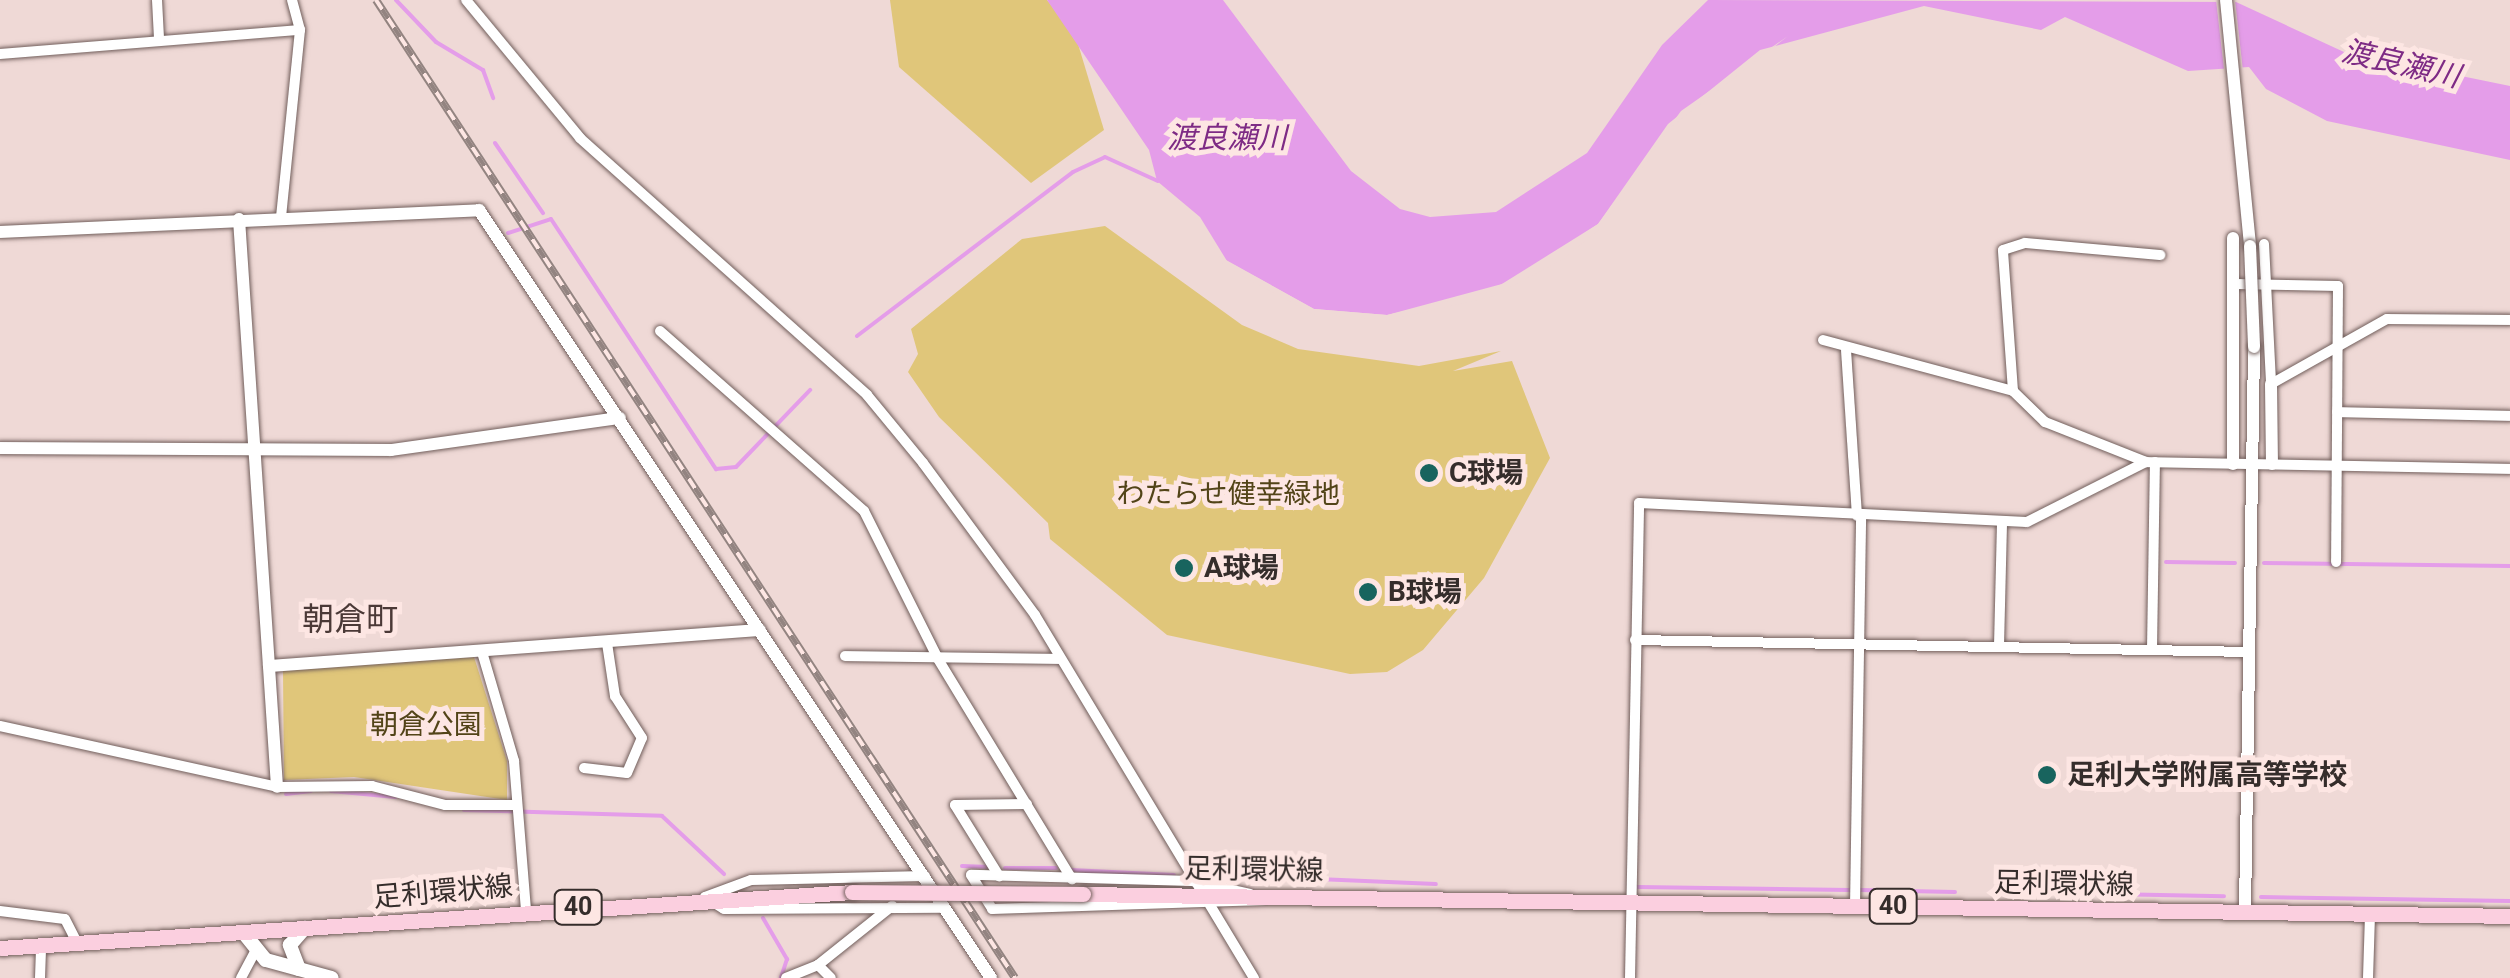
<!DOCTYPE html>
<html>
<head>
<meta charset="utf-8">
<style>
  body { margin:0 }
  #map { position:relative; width:2510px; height:978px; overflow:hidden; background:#efd9d6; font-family:Roboto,"Noto Sans JP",sans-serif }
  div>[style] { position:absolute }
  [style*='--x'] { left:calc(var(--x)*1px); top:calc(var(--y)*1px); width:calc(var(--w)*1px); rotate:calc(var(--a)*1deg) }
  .green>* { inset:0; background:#e0c67a }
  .water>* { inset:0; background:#e49de9 }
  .pier>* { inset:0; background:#efd9d6 }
  .stream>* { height:4px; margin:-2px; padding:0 2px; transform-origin:2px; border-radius:2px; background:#e49de9 }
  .roads { filter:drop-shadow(0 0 2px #715e5b) drop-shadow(0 0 2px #715e5b) }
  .minor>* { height:10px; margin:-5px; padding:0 5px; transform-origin:5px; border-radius:5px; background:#fff }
  .tertiary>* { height:12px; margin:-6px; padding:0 6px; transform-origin:6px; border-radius:6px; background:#fff }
  .secondary>* { height:14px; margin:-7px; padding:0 7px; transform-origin:7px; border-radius:7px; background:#fff }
  .primary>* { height:15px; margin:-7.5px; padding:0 7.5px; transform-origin:7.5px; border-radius:7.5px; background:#fbcfdf }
  .rail>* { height:8px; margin-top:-4px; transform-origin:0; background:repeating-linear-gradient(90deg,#fde6e3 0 11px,#938481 0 22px); box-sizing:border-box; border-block:2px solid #938481 }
  .bridges { filter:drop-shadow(0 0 2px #715e5b) drop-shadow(0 0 2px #715e5b) }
  .tertiary-bridge>* { height:12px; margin:-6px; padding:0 6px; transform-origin:6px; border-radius:6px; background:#fff }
  .primary-bridge>* { height:15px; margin:-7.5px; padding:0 7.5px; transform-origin:7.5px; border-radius:7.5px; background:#fbcfdf }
  .dots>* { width:28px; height:28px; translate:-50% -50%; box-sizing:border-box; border:5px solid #fde6e3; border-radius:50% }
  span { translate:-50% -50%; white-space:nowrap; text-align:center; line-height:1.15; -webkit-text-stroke:10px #fde6e3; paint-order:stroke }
  .shield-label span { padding:2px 8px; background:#fde6e3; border:2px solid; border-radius:8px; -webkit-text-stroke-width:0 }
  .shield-label { font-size:25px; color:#352d2b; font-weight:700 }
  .poi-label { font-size:28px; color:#352d2b; font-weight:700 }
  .left { translate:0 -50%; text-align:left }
  .park-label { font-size:28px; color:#524418 }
  .street-label { font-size:28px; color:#352d2b }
  .water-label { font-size:30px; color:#7e2b85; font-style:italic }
  .quarter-label { font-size:32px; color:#4b3937 }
</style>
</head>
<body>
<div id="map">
  <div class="green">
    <div style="clip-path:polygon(890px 0,1047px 0,1075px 34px,1104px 130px,1031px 183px,899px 67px)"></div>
    <div style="clip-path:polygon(1105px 226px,1242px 325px,1298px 349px,1419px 366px,1501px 351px,1453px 371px,1512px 361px,1550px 458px,1484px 578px,1423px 650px,1387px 672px,1350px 674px,1167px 635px,1050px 539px,1048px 523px,939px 417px,908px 372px,918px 354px,911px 329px,1022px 239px)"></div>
    <div style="clip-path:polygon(474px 657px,507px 761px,507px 800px,354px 777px,284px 780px,283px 671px)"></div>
  </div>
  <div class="water">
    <div style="clip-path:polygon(1047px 0,1223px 0,1351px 171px,1400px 209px,1430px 217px,1496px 212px,1587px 153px,1662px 45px,1708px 0,2236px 2px,2344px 52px,2510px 86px,2510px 160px,2327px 121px,2266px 89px,2249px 67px,2188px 71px,2065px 17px,2041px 30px,1924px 6px,1760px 50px,1668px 124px,1598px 224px,1513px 281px,1387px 315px,1314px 309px,1227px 261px,1200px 217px,1157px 181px,1149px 150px)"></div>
  </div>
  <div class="pier">
    <div style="clip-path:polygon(2216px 0,2235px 0,2243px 71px,2224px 69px)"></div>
    <div style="clip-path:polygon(1788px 36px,1671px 127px,1601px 228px,1562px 260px,1491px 297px,1388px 320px,1313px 314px,1224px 266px,1217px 255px,1314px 309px,1387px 315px,1489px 292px,1598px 224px,1681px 111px)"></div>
  </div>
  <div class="stream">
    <div style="--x:396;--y:0;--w:58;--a:46.4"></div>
    <div style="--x:436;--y:42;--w:55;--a:30.8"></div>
    <div style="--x:483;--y:70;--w:30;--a:70"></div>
    <div style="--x:495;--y:143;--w:85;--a:55.6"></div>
    <div style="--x:508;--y:233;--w:45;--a:-18"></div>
    <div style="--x:551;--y:219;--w:300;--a:56.6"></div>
    <div style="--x:716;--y:469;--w:20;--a:-6"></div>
    <div style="--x:736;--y:467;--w:107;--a:-46.1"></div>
    <div style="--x:857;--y:336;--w:271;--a:-37.2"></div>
    <div style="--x:1073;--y:172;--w:35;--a:-25"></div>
    <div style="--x:1105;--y:157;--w:58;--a:24.4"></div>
    <div style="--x:2166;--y:562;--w:69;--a:0.8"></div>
    <div style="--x:2264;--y:563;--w:246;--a:0.7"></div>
    <div style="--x:331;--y:791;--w:65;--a:5.3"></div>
    <div style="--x:286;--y:794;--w:25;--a:-7"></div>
    <div style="--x:464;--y:810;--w:198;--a:1.7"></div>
    <div style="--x:662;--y:816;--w:85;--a:43.1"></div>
    <div style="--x:962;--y:866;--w:27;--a:2"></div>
    <div style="--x:1005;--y:868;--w:51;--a:0"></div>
    <div style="--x:1071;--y:870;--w:103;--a:2.8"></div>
    <div style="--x:1220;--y:875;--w:216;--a:2.4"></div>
    <div style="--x:1638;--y:887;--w:212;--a:0.8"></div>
    <div style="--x:1860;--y:890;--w:95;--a:1.2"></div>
    <div style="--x:2008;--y:892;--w:216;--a:1.1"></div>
    <div style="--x:2261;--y:897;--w:249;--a:0.9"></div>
    <div style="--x:763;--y:918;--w:48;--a:59.7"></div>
    <div style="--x:787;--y:959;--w:20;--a:108"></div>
  </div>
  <div class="roads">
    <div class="minor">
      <div style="--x:157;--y:0;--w:38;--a:87"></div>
      <div style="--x:292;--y:0;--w:31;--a:75"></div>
      <div style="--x:466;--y:0;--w:179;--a:50.4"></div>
      <div style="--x:580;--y:138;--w:385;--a:41.8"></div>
      <div style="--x:867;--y:395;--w:88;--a:50.5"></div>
      <div style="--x:923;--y:463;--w:189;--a:53.6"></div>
      <div style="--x:1035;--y:615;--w:424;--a:58.9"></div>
      <div style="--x:0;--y:54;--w:301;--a:-4.6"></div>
      <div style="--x:300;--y:30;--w:187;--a:95.8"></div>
      <div style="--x:2264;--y:244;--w:140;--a:87.1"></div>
      <div style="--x:2271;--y:384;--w:133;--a:-29.3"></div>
      <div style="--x:2387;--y:319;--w:123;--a:0.5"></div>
      <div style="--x:2236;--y:284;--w:102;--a:1.1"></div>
      <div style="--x:2338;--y:286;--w:276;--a:90.4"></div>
      <div style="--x:660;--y:331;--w:272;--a:41.4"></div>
      <div style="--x:864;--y:511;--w:165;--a:63.4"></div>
      <div style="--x:938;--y:659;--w:258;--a:58.7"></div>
      <div style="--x:1823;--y:340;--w:197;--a:15"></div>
      <div style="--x:2013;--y:391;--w:45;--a:44.1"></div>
      <div style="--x:2045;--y:422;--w:109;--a:21.6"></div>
      <div style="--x:1846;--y:350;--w:166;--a:86.2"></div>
      <div style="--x:2013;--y:391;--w:141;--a:-94.1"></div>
      <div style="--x:2003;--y:250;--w:23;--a:-18"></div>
      <div style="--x:2025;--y:243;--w:136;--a:5.1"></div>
      <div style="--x:2337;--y:412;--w:173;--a:1.3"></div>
      <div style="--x:1635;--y:640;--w:612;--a:1.12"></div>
      <div style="--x:1999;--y:646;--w:124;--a:-88.6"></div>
      <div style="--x:2152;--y:649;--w:187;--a:-89.1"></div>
      <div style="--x:482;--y:652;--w:114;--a:73.6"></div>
      <div style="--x:514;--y:761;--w:150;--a:85.4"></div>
      <div style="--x:845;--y:656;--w:214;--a:0.8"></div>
      <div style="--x:0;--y:726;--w:284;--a:12.4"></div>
      <div style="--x:277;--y:787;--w:95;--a:-0.6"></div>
      <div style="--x:372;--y:786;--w:75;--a:14.6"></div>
      <div style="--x:445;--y:805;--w:72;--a:0"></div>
      <div style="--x:584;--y:768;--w:43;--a:6.6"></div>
      <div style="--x:627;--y:773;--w:38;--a:-67"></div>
      <div style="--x:642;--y:738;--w:50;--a:-122.7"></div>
      <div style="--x:615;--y:696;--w:54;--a:-98.6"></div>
      <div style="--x:955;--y:805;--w:84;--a:58.2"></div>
      <div style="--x:955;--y:805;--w:72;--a:-0.8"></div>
      <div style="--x:925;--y:876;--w:174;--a:178.7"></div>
      <div style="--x:751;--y:880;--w:49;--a:159.7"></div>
      <div style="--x:705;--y:897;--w:22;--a:32"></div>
      <div style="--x:724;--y:909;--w:221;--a:-0.3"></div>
      <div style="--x:1250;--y:894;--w:59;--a:-167.4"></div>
      <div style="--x:1192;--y:881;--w:221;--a:-178.4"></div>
      <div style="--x:971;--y:875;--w:40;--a:58"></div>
      <div style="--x:992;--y:909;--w:274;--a:-1.9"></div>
      <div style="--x:1855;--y:906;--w:390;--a:-89.1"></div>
      <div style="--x:0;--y:911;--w:65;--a:7"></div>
      <div style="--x:65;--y:919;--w:27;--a:63"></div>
      <div style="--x:818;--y:965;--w:18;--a:45"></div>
      <div style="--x:40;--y:978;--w:33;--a:-88"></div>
      <div style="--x:241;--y:978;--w:30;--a:-62"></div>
      <div style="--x:786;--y:978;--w:35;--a:-22"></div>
      <div style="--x:818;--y:965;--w:95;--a:-38.6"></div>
      <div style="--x:1630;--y:978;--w:475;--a:-88.9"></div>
      <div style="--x:1639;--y:503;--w:388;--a:2.8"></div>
      <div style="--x:2027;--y:522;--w:133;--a:-26.8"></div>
      <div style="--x:2146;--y:462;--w:364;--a:1.1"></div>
      <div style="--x:2368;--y:978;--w:65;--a:-88.2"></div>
    </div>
    <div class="tertiary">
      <div style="--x:2226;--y:0;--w:247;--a:84.4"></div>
      <div style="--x:239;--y:219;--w:569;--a:86.17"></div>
      <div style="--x:0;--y:232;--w:480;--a:-2.6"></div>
      <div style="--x:479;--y:210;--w:923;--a:56.31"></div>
      <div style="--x:2271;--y:384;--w:80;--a:89.3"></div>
      <div style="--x:0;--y:448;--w:391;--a:0.3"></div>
      <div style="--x:391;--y:450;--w:231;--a:-8"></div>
      <div style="--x:2233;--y:464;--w:226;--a:-90"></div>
      <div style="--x:269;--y:666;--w:492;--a:-4.2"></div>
      <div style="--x:2245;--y:910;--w:563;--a:-89.08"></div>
    </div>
    <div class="secondary">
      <div style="--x:243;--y:932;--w:36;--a:51"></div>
      <div style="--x:266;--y:960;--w:68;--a:15.3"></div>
      <div style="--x:299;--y:969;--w:26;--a:-111"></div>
      <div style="--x:290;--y:945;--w:23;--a:-49"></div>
    </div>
    <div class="primary">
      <div style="--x:1083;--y:894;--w:1427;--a:0.88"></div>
      <div style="--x:0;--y:948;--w:854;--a:-3.76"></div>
    </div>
  </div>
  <div class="rail">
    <div style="--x:376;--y:0;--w:1168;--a:56.84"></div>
  </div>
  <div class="bridges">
    <div class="tertiary-bridge">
      <div style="--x:2250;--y:246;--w:101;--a:87.7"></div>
    </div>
    <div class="primary-bridge">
      <div style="--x:852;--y:892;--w:231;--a:0.5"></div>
    </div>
  </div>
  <div class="dots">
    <div style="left:1429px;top:473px;background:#18645e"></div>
    <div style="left:1184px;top:568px;background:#18645e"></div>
    <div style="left:1368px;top:592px;background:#18645e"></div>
    <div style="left:2047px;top:775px;background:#18645e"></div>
  </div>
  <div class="shield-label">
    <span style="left:1893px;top:906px">40</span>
    <span style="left:578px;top:907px">40</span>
  </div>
  <div class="poi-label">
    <span class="left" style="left:1449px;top:473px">C球場</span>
    <span class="left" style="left:1204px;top:568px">A球場</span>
    <span class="left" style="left:1388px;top:592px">B球場</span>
    <span class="left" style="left:2067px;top:775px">足利大学附属高等学校</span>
  </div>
  <div class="park-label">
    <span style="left:1228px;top:494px">わたらせ健幸緑地</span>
    <span style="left:426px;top:725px">朝倉公園</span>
  </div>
  <div class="street-label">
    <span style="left:1254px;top:870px;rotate:1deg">足利環状線</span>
    <span style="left:2064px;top:884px;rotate:1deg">足利環状線</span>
    <span style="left:443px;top:892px;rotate:-5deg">足利環状線</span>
  </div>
  <div class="water-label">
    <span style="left:2401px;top:64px;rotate:13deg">渡良瀬川</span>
    <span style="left:1227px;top:138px">渡良瀬川</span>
  </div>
  <div class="quarter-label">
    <span style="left:350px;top:619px">朝倉町</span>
  </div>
</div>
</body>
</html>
